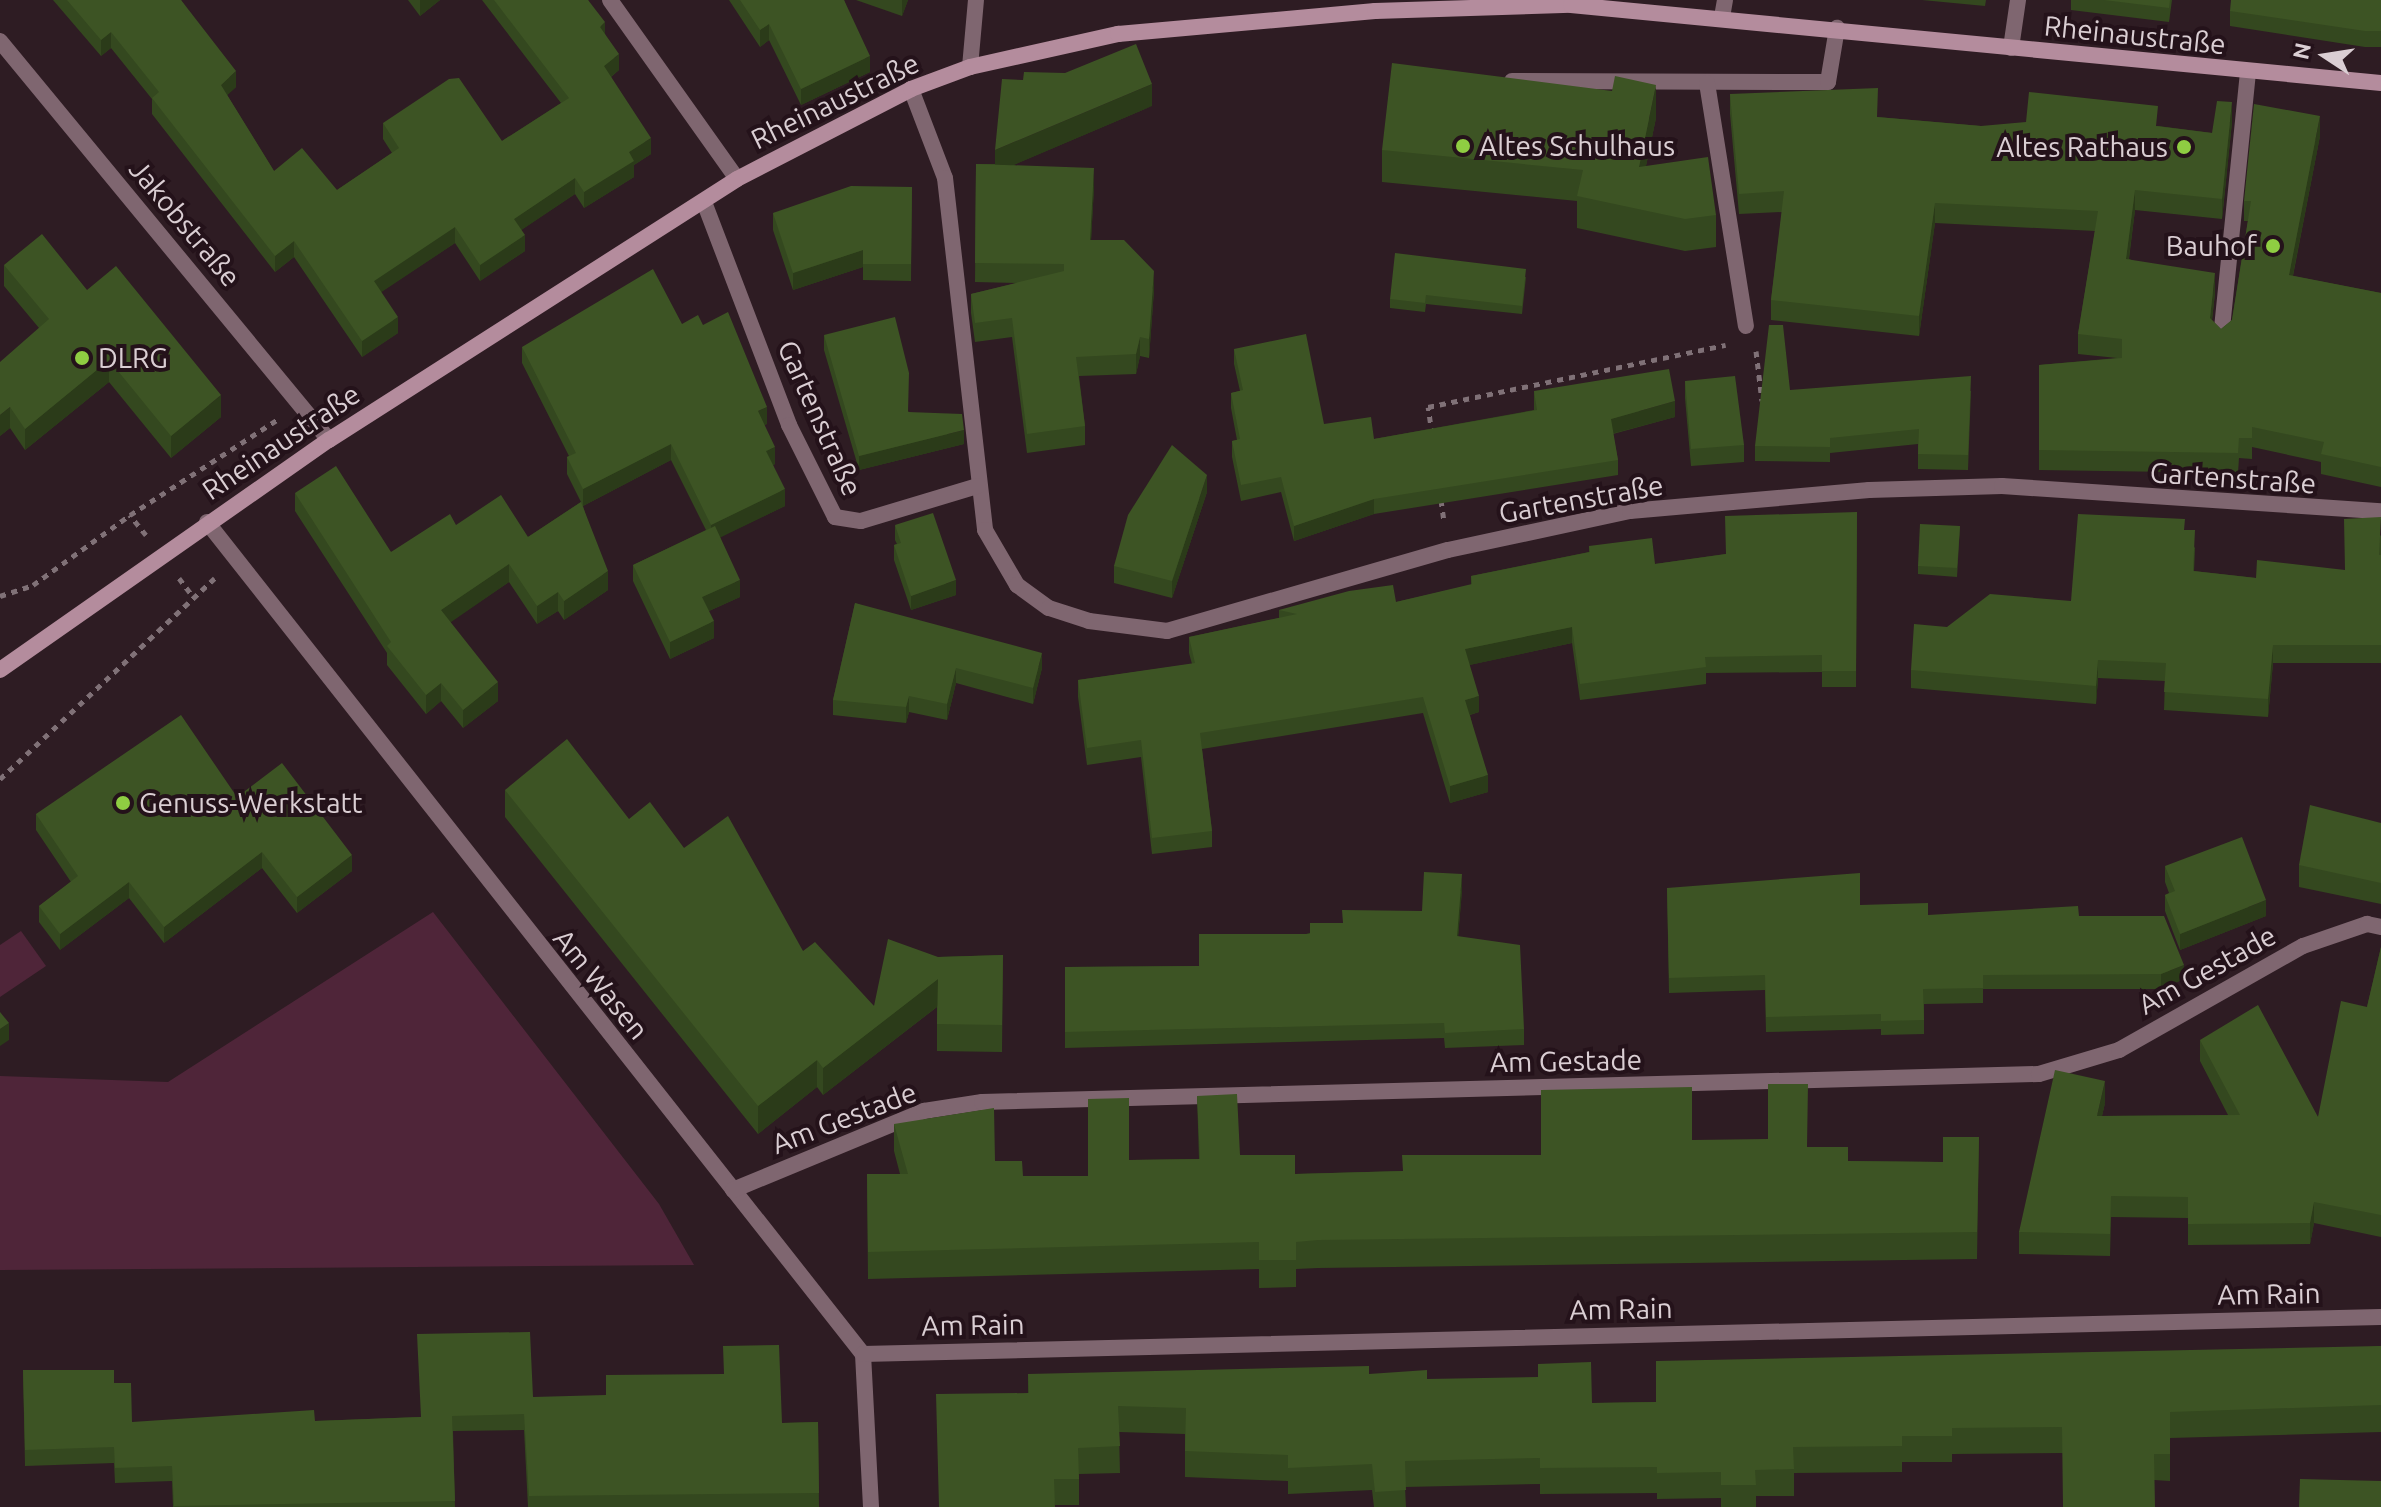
<!DOCTYPE html>
<html>
<head>
<meta charset="utf-8">
<style>
  body { margin:0 }
  #map { position:relative; width:2381px; height:1507px; overflow:hidden; background:#2e1c23; font-family:Ubuntu,sans-serif }
  div>[style] { position:absolute }
  [style*='--x'] { left:calc(var(--x)*1px); top:calc(var(--y)*1px); width:calc(var(--w)*1px); rotate:calc(var(--a)*1deg) }
  .green>* { inset:0; background:#4f2539 }
  .path>* { height:5px; margin-top:-2.5px; transform-origin:0; background:repeating-linear-gradient(90deg,#807177 0 6px,transparent 0 12px) }
  .lane>* { height:16px; margin:-8px; padding:0 8px; transform-origin:8px; border-radius:8px; background:#7f6670 }
  .street>* { height:16px; margin:-8px; padding:0 8px; transform-origin:8px; border-radius:8px; background:#7f6670 }
  .secondary>* { height:16px; margin:-8px; padding:0 8px; transform-origin:8px; border-radius:8px; background:#b48c9d }
  .wall>* { inset:0; background:#34481f }
  .shaded-wall>* { inset:0; background:#2b3b19 }
  .building>* { inset:0; background:#3d5424 }
  .dots>* { width:22px; height:22px; translate:-50% -50%; box-sizing:border-box; border:4px solid #24121a; border-radius:50% }
  span { translate:-50% -50%; white-space:nowrap; text-align:center; line-height:1.15; -webkit-text-stroke:8px #24121a; paint-order:stroke }
  .street-label { font-size:28px; color:#daced3 }
  .poi-label { font-size:28px; color:#daced3 }
  .left { translate:0 -50%; text-align:left }
  .right { translate:-100% -50%; text-align:right }
  .north { position:absolute; left:2285px; top:16px; width:80px; height:80px; -webkit-text-stroke:6px #24121a; paint-order:stroke; rotate:282deg; font-size:22px; font-weight:700; line-height:32px; text-align:center; color:#daced3 }
  .north::after { content:''; display:block; margin:auto; width:28px; height:36px; background:#daced3; clip-path:polygon(50% 0,100% 100%,50% 72%,0 100%) }
</style>
</head>
<body>
<div id="map">
  <div class="green">
    <div style="clip-path:polygon(433px 912px,659px 1204px,694px 1265px,0 1270px,0 1076px,168px 1082px)"></div>
    <div style="clip-path:polygon(21px 931px,46px 966px,0 997px,0 945px)"></div>
  </div>
  <div class="path">
    <div style="--x:1756;--y:351;--w:50;--a:83.2"></div>
    <div style="--x:1432;--y:434;--w:27;--a:-98"></div>
    <div style="--x:1428;--y:407;--w:304;--a:-11.8"></div>
    <div style="--x:1441;--y:500;--w:22;--a:82"></div>
    <div style="--x:146;--y:535;--w:26;--a:-129"></div>
    <div style="--x:130;--y:515;--w:175;--a:-32.9"></div>
    <div style="--x:179;--y:578;--w:21;--a:53"></div>
    <div style="--x:0;--y:596;--w:35;--a:-18"></div>
    <div style="--x:33;--y:585;--w:120;--a:-35.8"></div>
    <div style="--x:0;--y:779;--w:294;--a:-43.1"></div>
  </div>
  <div class="lane">
    <div style="--x:1512;--y:81;--w:316;--a:0.2"></div>
    <div style="--x:1828;--y:82;--w:55;--a:-80.5"></div>
    <div style="--x:1707;--y:83;--w:246;--a:80.9"></div>
    <div style="--x:2221;--y:338;--w:265;--a:-84.2"></div>
  </div>
  <div class="street">
    <div style="--x:610;--y:0;--w:219;--a:54.6"></div>
    <div style="--x:1722;--y:17;--w:17;--a:-80"></div>
    <div style="--x:0;--y:41;--w:517;--a:50.49"></div>
    <div style="--x:2011;--y:48;--w:49;--a:-81.7"></div>
    <div style="--x:970;--y:67;--w:67;--a:-84.9"></div>
    <div style="--x:911;--y:89;--w:95;--a:69.1"></div>
    <div style="--x:945;--y:178;--w:354;--a:83.5"></div>
    <div style="--x:985;--y:530;--w:64;--a:59.8"></div>
    <div style="--x:1017;--y:585;--w:39;--a:36"></div>
    <div style="--x:1049;--y:608;--w:42;--a:18"></div>
    <div style="--x:1089;--y:621;--w:79;--a:7.3"></div>
    <div style="--x:1167;--y:631;--w:292;--a:-16.1"></div>
    <div style="--x:1448;--y:550;--w:186;--a:-12.1"></div>
    <div style="--x:1630;--y:511;--w:240;--a:-5"></div>
    <div style="--x:1869;--y:490;--w:133;--a:-1.7"></div>
    <div style="--x:2002;--y:486;--w:380;--a:3.8"></div>
    <div style="--x:704;--y:202;--w:239;--a:69.1"></div>
    <div style="--x:789;--y:425;--w:103;--a:63.4"></div>
    <div style="--x:835;--y:517;--w:26;--a:9"></div>
    <div style="--x:861;--y:521;--w:122;--a:-16.7"></div>
    <div style="--x:207;--y:522;--w:1060;--a:51.75"></div>
    <div style="--x:863;--y:1354;--w:153;--a:87"></div>
    <div style="--x:733;--y:1190;--w:207;--a:-22.5"></div>
    <div style="--x:924;--y:1111;--w:59;--a:-8.8"></div>
    <div style="--x:982;--y:1102;--w:1057;--a:-1.52"></div>
    <div style="--x:2039;--y:1074;--w:84;--a:-16.7"></div>
    <div style="--x:2119;--y:1050;--w:211;--a:-29.5"></div>
    <div style="--x:2303;--y:946;--w:68;--a:-19"></div>
    <div style="--x:2367;--y:924;--w:14;--a:12"></div>
    <div style="--x:863;--y:1354;--w:1518;--a:-1.4"></div>
  </div>
  <div class="secondary">
    <div style="--x:0;--y:670;--w:401;--a:-35"></div>
    <div style="--x:329;--y:440;--w:484;--a:-32.6"></div>
    <div style="--x:737;--y:179;--w:196;--a:-27.3"></div>
    <div style="--x:911;--y:89;--w:63;--a:-20.4"></div>
    <div style="--x:970;--y:67;--w:152;--a:-12.6"></div>
    <div style="--x:1118;--y:34;--w:258;--a:-5.1"></div>
    <div style="--x:1375;--y:11;--w:196;--a:-1.8"></div>
    <div style="--x:1571;--y:5;--w:814;--a:5.5"></div>
  </div>
  <div class="wall">
    <div style="clip-path:polygon(53px 0,181px 0,236px 87px,227px 95px,274px 171px,337px 190px,392px 153px,383px 139px,383px 123px,502px 141px,561px 103px,482px 0,588px 0,605px 34px,619px 70px,611px 77px,651px 154px,634px 165px,634px 177px,584px 208px,575px 194px,521px 230px,525px 251px,480px 281px,455px 243px,381px 292px,398px 333px,362px 357px,294px 257px,275px 272px,152px 114px,152px 99px,111px 48px,101px 56px)"></div>
    <div style="clip-path:polygon(408px 0,440px 0,420px 16px)"></div>
    <div style="clip-path:polygon(729px 0,844px 0,870px 72px,801px 105px,769px 40px,760px 47px)"></div>
    <div style="clip-path:polygon(856px 0,908px 0,902px 16px)"></div>
    <div style="clip-path:polygon(1922px 0,1986px 0,1985px 6px)"></div>
    <div style="clip-path:polygon(2071px 0,2172px 0,2169px 22px,2071px 10px)"></div>
    <div style="clip-path:polygon(2381px 0,2381px 47px,2365px 47px,2230px 26px,2230px 11px)"></div>
    <div style="clip-path:polygon(1730px 94px,1877px 117px,1981px 126px,2158px 126px,2212px 133px,2232px 122px,2222px 219px,2135px 210px,2129px 259px,2215px 293px,2212px 320px,2221px 329px,2232px 320px,2248px 221px,2244px 221px,2244px 201px,2320px 136px,2293px 276px,2381px 293px,2381px 487px,2321px 474px,2321px 462px,2252px 447px,2252px 459px,2239px 458px,2238px 473px,2039px 470px,2039px 365px,2117px 358px,2078px 354px,2078px 334px,2095px 231px,1935px 223px,1919px 336px,1771px 320px,1771px 300px,1782px 212px,1739px 214px,1730px 114px)"></div>
    <div style="clip-path:polygon(1152px 106px,1013px 165px,1094px 187px,1091px 240px,1154px 290px,1149px 358px,1140px 356px,1136px 374px,1079px 376px,1085px 426px,1085px 445px,1027px 453px,1012px 337px,975px 342px,971px 313px,971px 294px,1017px 283px,975px 282px,976px 164px,995px 164px)"></div>
    <div style="clip-path:polygon(1656px 118px,1646px 166px,1716px 215px,1716px 247px,1685px 251px,1577px 228px,1577px 201px,1382px 182px,1382px 150px)"></div>
    <div style="clip-path:polygon(912px 187px,911px 281px,863px 280px,863px 267px,793px 290px,773px 230px,773px 213px)"></div>
    <div style="clip-path:polygon(4px 265px,87px 290px,221px 417px,171px 458px,109px 382px,25px 450px,10px 428px,0 436px,39px 328px,4px 286px)"></div>
    <div style="clip-path:polygon(1526px 277px,1522px 314px,1426px 304px,1425px 312px,1390px 308px,1390px 299px)"></div>
    <div style="clip-path:polygon(682px 324px,703px 325px,767px 424px,764px 425px,775px 464px,773px 465px,785px 506px,720px 537px,740px 597px,709px 611px,714px 638px,670px 659px,633px 581px,633px 565px,706px 530px,671px 460px,583px 506px,608px 590px,564px 620px,558px 611px,537px 624px,509px 582px,450px 622px,498px 701px,463px 728px,441px 701px,426px 714px,387px 665px,387px 653px,295px 511px,295px 493px,391px 552px,456px 525px,528px 537px,581px 502px,567px 474px,567px 457px,569px 456px,522px 363px,522px 347px)"></div>
    <div style="clip-path:polygon(824px 335px,909px 412px,964px 444px,859px 470px,824px 350px)"></div>
    <div style="clip-path:polygon(1234px 349px,1324px 424px,1374px 439px,1534px 410px,1534px 391px,1675px 417px,1613px 434px,1618px 460px,1618px 475px,1374px 514px,1294px 541px,1281px 492px,1241px 501px,1232px 457px,1232px 441px,1237px 440px,1231px 408px,1231px 393px,1240px 391px,1234px 364px)"></div>
    <div style="clip-path:polygon(1685px 381px,1744px 445px,1744px 462px,1691px 466px,1685px 398px)"></div>
    <div style="clip-path:polygon(1790px 390px,1971px 391px,1968px 470px,1918px 469px,1918px 444px,1830px 453px,1830px 462px,1755px 461px,1755px 446px)"></div>
    <div style="clip-path:polygon(1207px 492px,1172px 598px,1114px 583px,1114px 566px)"></div>
    <div style="clip-path:polygon(1857px 512px,1856px 687px,1822px 687px,1822px 672px,1706px 673px,1706px 684px,1580px 700px,1572px 643px,1469px 665px,1479px 712px,1470px 715px,1488px 792px,1450px 803px,1423px 713px,1202px 749px,1212px 831px,1212px 847px,1152px 854px,1141px 757px,1087px 765px,1078px 697px,1078px 680px,1192px 664px,1189px 653px,1189px 637px,1279px 618px,1279px 610px,1396px 602px,1471px 585px,1471px 576px,1589px 552px,1589px 546px,1655px 564px,1726px 554px)"></div>
    <div style="clip-path:polygon(895px 525px,956px 595px,911px 610px,894px 560px,894px 545px,897px 544px,895px 540px)"></div>
    <div style="clip-path:polygon(1960px 526px,1957px 577px,1918px 574px,1918px 566px)"></div>
    <div style="clip-path:polygon(2184px 530px,2195px 548px,2194px 571px,2256px 578px,2345px 570px,2381px 535px,2381px 663px,2273px 663px,2268px 717px,2164px 710px,2165px 681px,2098px 678px,2096px 704px,1911px 688px,1911px 670px,1947px 627px,2071px 601px)"></div>
    <div style="clip-path:polygon(855px 603px,1042px 668px,1033px 704px,956px 683px,947px 720px,909px 712px,906px 723px,833px 715px,833px 700px)"></div>
    <div style="clip-path:polygon(505px 790px,629px 819px,684px 848px,803px 951px,874px 1006px,938px 957px,1003px 955px,1002px 1052px,937px 1051px,937px 1007px,823px 1095px,817px 1087px,758px 1134px,505px 817px)"></div>
    <div style="clip-path:polygon(237px 797px,352px 871px,297px 913px,262px 868px,164px 943px,129px 898px,60px 950px,39px 922px,39px 906px,71px 882px,36px 830px,36px 814px)"></div>
    <div style="clip-path:polygon(2381px 823px,2381px 904px,2299px 887px,2299px 865px)"></div>
    <div style="clip-path:polygon(2165px 866px,2266px 916px,2180px 950px,2165px 911px,2165px 895px,2169px 893px,2165px 882px)"></div>
    <div style="clip-path:polygon(1667px 888px,1860px 905px,1928px 915px,2079px 916px,2184px 979px,2161px 989px,1983px 989px,1983px 1003px,1924px 1004px,1924px 1034px,1881px 1035px,1881px 1029px,1766px 1032px,1765px 990px,1669px 993px)"></div>
    <div style="clip-path:polygon(1462px 890px,1458px 936px,1524px 1029px,1524px 1045px,1445px 1048px,1444px 1038px,1065px 1048px,1065px 967px,1199px 966px,1343px 923px,1422px 911px)"></div>
    <div style="clip-path:polygon(2381px 947px,2381px 1237px,2314px 1223px,2310px 1244px,2188px 1245px,2188px 1218px,2111px 1217px,2110px 1256px,2019px 1254px,2019px 1232px,2105px 1103px,2102px 1116px,2228px 1115px,2200px 1061px,2200px 1040px,2318px 1117px,2367px 1007px)"></div>
    <div style="clip-path:polygon(1197px 1096px,1240px 1155px,1295px 1174px,1403px 1171px,1541px 1155px,1692px 1140px,1807px 1147px,1848px 1161px,1943px 1162px,1979px 1137px,1977px 1259px,1318px 1268px,1296px 1269px,1296px 1287px,1259px 1288px,1259px 1269px,868px 1279px,867px 1174px,900px 1174px,894px 1151px,894px 1124px,995px 1161px,1023px 1176px,1088px 1176px,1129px 1160px,1199px 1159px)"></div>
    <div style="clip-path:polygon(2381px 1346px,2381px 1432px,2170px 1438px,2170px 1481px,2154px 1480px,2062px 1453px,1952px 1454px,1952px 1462px,1902px 1462px,1902px 1472px,1794px 1473px,1794px 1496px,1756px 1496px,1756px 1507px,1721px 1507px,1721px 1498px,1657px 1499px,1657px 1493px,1540px 1494px,1540px 1484px,1405px 1487px,1406px 1507px,1374px 1507px,1372px 1490px,1288px 1494px,1288px 1481px,1185px 1477px,1185px 1434px,1119px 1432px,1120px 1473px,1079px 1474px,1079px 1505px,1055px 1505px,1028px 1393px,1028px 1374px,1369px 1374px,1427px 1379px,1592px 1403px,1656px 1402px)"></div>
    <div style="clip-path:polygon(23px 1370px,114px 1383px,132px 1422px,315px 1421px,420px 1417px,533px 1397px,782px 1423px,818px 1422px,819px 1507px,528px 1507px,524px 1430px,453px 1431px,455px 1507px,173px 1507px,172px 1481px,115px 1483px,114px 1463px,25px 1466px)"></div>
  </div>
  <div class="shaded-wall">
    <div style="clip-path:polygon(420px 0,440px 0,420px 16px)"></div>
    <div style="clip-path:polygon(902px 0,908px 0,902px 16px)"></div>
    <div style="clip-path:polygon(605px 22px,605px 38px,600px 27px)"></div>
    <div style="clip-path:polygon(769px 24px,769px 40px,760px 47px,760px 30px)"></div>
    <div style="clip-path:polygon(111px 32px,111px 48px,101px 56px,101px 40px)"></div>
    <div style="clip-path:polygon(619px 54px,619px 70px,604px 82px,604px 66px)"></div>
    <div style="clip-path:polygon(870px 56px,870px 72px,801px 105px,801px 89px)"></div>
    <div style="clip-path:polygon(236px 71px,236px 87px,221px 101px,221px 85px)"></div>
    <div style="clip-path:polygon(1152px 84px,1152px 106px,995px 173px,995px 150px)"></div>
    <div style="clip-path:polygon(1656px 85px,1656px 118px,1639px 199px,1639px 167px)"></div>
    <div style="clip-path:polygon(2232px 102px,2232px 122px,2222px 219px,2222px 199px)"></div>
    <div style="clip-path:polygon(2320px 116px,2320px 136px,2289px 295px,2289px 275px)"></div>
    <div style="clip-path:polygon(651px 138px,651px 154px,634px 165px,634px 177px,584px 208px,584px 192px,629px 152px)"></div>
    <div style="clip-path:polygon(1094px 168px,1094px 187px,1090px 259px,1090px 240px)"></div>
    <div style="clip-path:polygon(575px 178px,575px 194px,514px 235px,514px 219px)"></div>
    <div style="clip-path:polygon(2135px 190px,2135px 210px,2126px 279px,2126px 259px)"></div>
    <div style="clip-path:polygon(1935px 203px,1935px 223px,1919px 336px,1919px 316px)"></div>
    <div style="clip-path:polygon(455px 227px,455px 243px,374px 297px,374px 281px)"></div>
    <div style="clip-path:polygon(525px 235px,525px 251px,480px 281px,480px 265px)"></div>
    <div style="clip-path:polygon(294px 241px,294px 257px,275px 272px,275px 256px)"></div>
    <div style="clip-path:polygon(863px 250px,863px 267px,793px 290px,793px 273px)"></div>
    <div style="clip-path:polygon(1154px 271px,1154px 290px,1149px 358px,1149px 339px)"></div>
    <div style="clip-path:polygon(2215px 273px,2215px 293px,2210px 338px,2210px 318px)"></div>
    <div style="clip-path:polygon(398px 317px,398px 333px,362px 357px,362px 341px)"></div>
    <div style="clip-path:polygon(1140px 337px,1140px 356px,1136px 374px,1136px 354px)"></div>
    <div style="clip-path:polygon(109px 360px,109px 382px,25px 450px,25px 429px)"></div>
    <div style="clip-path:polygon(221px 395px,221px 417px,171px 458px,171px 436px)"></div>
    <div style="clip-path:polygon(1675px 401px,1675px 417px,1611px 434px,1611px 419px)"></div>
    <div style="clip-path:polygon(10px 407px,10px 428px,0 436px,0 415px)"></div>
    <div style="clip-path:polygon(767px 407px,767px 424px,758px 428px,758px 411px)"></div>
    <div style="clip-path:polygon(964px 430px,964px 444px,859px 470px,859px 456px)"></div>
    <div style="clip-path:polygon(671px 444px,671px 460px,583px 506px,583px 489px)"></div>
    <div style="clip-path:polygon(775px 447px,775px 464px,766px 468px,766px 451px)"></div>
    <div style="clip-path:polygon(1207px 475px,1207px 492px,1172px 598px,1172px 581px)"></div>
    <div style="clip-path:polygon(785px 489px,785px 506px,711px 542px,711px 525px)"></div>
    <div style="clip-path:polygon(1374px 499px,1374px 514px,1294px 541px,1294px 526px)"></div>
    <div style="clip-path:polygon(509px 564px,509px 582px,441px 629px,441px 610px)"></div>
    <div style="clip-path:polygon(608px 571px,608px 590px,564px 620px,564px 601px)"></div>
    <div style="clip-path:polygon(740px 580px,740px 597px,702px 614px,702px 597px)"></div>
    <div style="clip-path:polygon(956px 580px,956px 595px,911px 610px,911px 596px)"></div>
    <div style="clip-path:polygon(558px 592px,558px 611px,537px 624px,537px 606px)"></div>
    <div style="clip-path:polygon(714px 621px,714px 638px,670px 659px,670px 642px)"></div>
    <div style="clip-path:polygon(1572px 627px,1572px 643px,1465px 666px,1465px 649px)"></div>
    <div style="clip-path:polygon(2273px 645px,2273px 663px,2268px 717px,2268px 699px)"></div>
    <div style="clip-path:polygon(1042px 653px,1042px 668px,1033px 704px,1033px 688px)"></div>
    <div style="clip-path:polygon(2098px 660px,2098px 678px,2096px 704px,2096px 686px)"></div>
    <div style="clip-path:polygon(956px 668px,956px 683px,947px 720px,947px 704px)"></div>
    <div style="clip-path:polygon(498px 682px,498px 701px,463px 728px,463px 710px)"></div>
    <div style="clip-path:polygon(441px 683px,441px 701px,426px 714px,426px 695px)"></div>
    <div style="clip-path:polygon(909px 696px,909px 712px,906px 723px,906px 707px)"></div>
    <div style="clip-path:polygon(1479px 696px,1479px 712px,1465px 716px,1465px 700px)"></div>
    <div style="clip-path:polygon(1488px 775px,1488px 792px,1450px 803px,1450px 786px)"></div>
    <div style="clip-path:polygon(262px 852px,262px 868px,164px 943px,164px 927px)"></div>
    <div style="clip-path:polygon(352px 855px,352px 871px,297px 913px,297px 897px)"></div>
    <div style="clip-path:polygon(1462px 874px,1462px 890px,1457px 952px,1457px 936px)"></div>
    <div style="clip-path:polygon(129px 882px,129px 898px,60px 950px,60px 934px)"></div>
    <div style="clip-path:polygon(2266px 900px,2266px 916px,2180px 950px,2180px 934px)"></div>
    <div style="clip-path:polygon(2184px 965px,2184px 979px,2161px 989px,2161px 974px)"></div>
    <div style="clip-path:polygon(938px 979px,938px 1006px,823px 1095px,823px 1068px)"></div>
    <div style="clip-path:polygon(9px 1023px,9px 1040px,0 1046px,0 1029px)"></div>
    <div style="clip-path:polygon(817px 1060px,817px 1087px,758px 1134px,758px 1106px)"></div>
    <div style="clip-path:polygon(2105px 1081px,2105px 1103px,2097px 1138px,2097px 1116px)"></div>
    <div style="clip-path:polygon(2314px 1202px,2314px 1223px,2310px 1244px,2310px 1223px)"></div>
  </div>
  <div class="building">
    <div style="clip-path:polygon(67px 0,181px 0,236px 71px,221px 85px,274px 171px,302px 148px,337px 190px,399px 148px,383px 123px,449px 79px,459px 78px,502px 141px,569px 98px,494px 0,588px 0,605px 22px,600px 27px,619px 54px,604px 66px,651px 138px,629px 152px,634px 161px,584px 192px,575px 178px,514px 219px,525px 235px,480px 265px,455px 227px,374px 281px,398px 317px,362px 341px,294px 241px,275px 256px,152px 98px,159px 92px,111px 32px,101px 40px)"></div>
    <div style="clip-path:polygon(740px 0,844px 0,870px 56px,801px 89px,769px 24px,760px 30px)"></div>
    <div style="clip-path:polygon(2104px 0,2170px 0,2169px 8px)"></div>
    <div style="clip-path:polygon(2231px 0,2381px 0,2381px 31px,2365px 31px,2230px 11px)"></div>
    <div style="clip-path:polygon(1136px 44px,1152px 84px,995px 150px,1002px 79px,1023px 80px,1024px 72px,1065px 73px)"></div>
    <div style="clip-path:polygon(1392px 63px,1612px 91px,1615px 76px,1656px 85px,1639px 167px,1708px 157px,1716px 215px,1685px 219px,1577px 196px,1583px 170px,1382px 150px)"></div>
    <div style="clip-path:polygon(1878px 88px,1877px 117px,1981px 126px,2026px 122px,2029px 92px,2158px 106px,2156px 126px,2212px 133px,2217px 101px,2232px 102px,2222px 199px,2135px 190px,2126px 259px,2215px 273px,2210px 318px,2221px 329px,2232px 320px,2251px 201px,2244px 201px,2254px 104px,2320px 116px,2289px 275px,2381px 293px,2381px 467px,2321px 454px,2324px 442px,2252px 427px,2252px 438px,2239px 438px,2238px 453px,2039px 450px,2039px 365px,2122px 358px,2122px 339px,2078px 334px,2098px 211px,1935px 203px,1919px 316px,1771px 300px,1784px 191px,1739px 194px,1730px 94px)"></div>
    <div style="clip-path:polygon(976px 164px,1094px 168px,1090px 240px,1124px 240px,1154px 271px,1149px 339px,1140px 337px,1136px 354px,1076px 357px,1085px 426px,1027px 434px,1012px 318px,975px 323px,971px 294px,1064px 271px,1064px 264px,975px 263px)"></div>
    <div style="clip-path:polygon(851px 186px,912px 187px,911px 264px,863px 264px,863px 250px,793px 273px,773px 213px)"></div>
    <div style="clip-path:polygon(42px 234px,87px 290px,116px 266px,221px 395px,171px 436px,109px 360px,25px 429px,10px 407px,0 415px,0 362px,49px 319px,4px 265px)"></div>
    <div style="clip-path:polygon(1395px 253px,1526px 269px,1522px 306px,1426px 295px,1425px 303px,1390px 299px)"></div>
    <div style="clip-path:polygon(653px 269px,682px 324px,698px 315px,703px 325px,728px 312px,767px 407px,758px 411px,775px 447px,766px 451px,785px 489px,711px 525px,671px 444px,583px 489px,567px 457px,576px 453px,522px 347px)"></div>
    <div style="clip-path:polygon(895px 317px,909px 373px,908px 412px,962px 414px,964px 430px,859px 456px,824px 335px)"></div>
    <div style="clip-path:polygon(1769px 325px,1783px 325px,1790px 390px,1971px 376px,1968px 455px,1918px 454px,1919px 429px,1830px 438px,1830px 447px,1755px 446px)"></div>
    <div style="clip-path:polygon(1306px 334px,1324px 424px,1371px 417px,1374px 439px,1537px 410px,1534px 391px,1669px 369px,1675px 401px,1611px 419px,1618px 460px,1374px 499px,1294px 526px,1281px 477px,1241px 485px,1232px 441px,1240px 439px,1231px 393px,1243px 390px,1234px 349px)"></div>
    <div style="clip-path:polygon(1735px 376px,1744px 445px,1691px 449px,1685px 381px)"></div>
    <div style="clip-path:polygon(1172px 445px,1207px 475px,1172px 581px,1114px 566px,1128px 515px)"></div>
    <div style="clip-path:polygon(336px 466px,391px 552px,450px 514px,456px 525px,501px 495px,528px 537px,581px 502px,608px 571px,564px 601px,558px 592px,537px 606px,509px 564px,441px 610px,498px 682px,463px 710px,441px 683px,426px 695px,387px 646px,391px 642px,295px 493px)"></div>
    <div style="clip-path:polygon(1857px 512px,1856px 671px,1822px 671px,1822px 655px,1705px 657px,1706px 667px,1580px 684px,1572px 627px,1465px 649px,1479px 696px,1465px 700px,1488px 775px,1450px 786px,1423px 697px,1200px 733px,1212px 831px,1152px 838px,1141px 740px,1087px 748px,1078px 680px,1195px 663px,1189px 637px,1297px 614px,1279px 610px,1349px 591px,1393px 585px,1396px 602px,1472px 584px,1471px 576px,1590px 552px,1589px 546px,1652px 538px,1655px 564px,1726px 554px,1725px 516px)"></div>
    <div style="clip-path:polygon(933px 513px,956px 580px,911px 596px,894px 545px,901px 543px,895px 525px)"></div>
    <div style="clip-path:polygon(2078px 514px,2185px 519px,2184px 530px,2195px 530px,2193px 571px,2256px 578px,2257px 560px,2345px 570px,2344px 519px,2381px 517px,2379px 555px,2381px 555px,2381px 645px,2273px 645px,2268px 699px,2164px 692px,2166px 663px,2098px 660px,2096px 686px,1911px 670px,1914px 624px,1947px 627px,1990px 594px,2071px 601px)"></div>
    <div style="clip-path:polygon(1920px 524px,1960px 526px,1957px 568px,1918px 566px)"></div>
    <div style="clip-path:polygon(715px 526px,740px 580px,702px 597px,714px 621px,670px 642px,633px 565px)"></div>
    <div style="clip-path:polygon(855px 603px,1042px 653px,1033px 688px,956px 668px,947px 704px,909px 696px,906px 707px,833px 700px)"></div>
    <div style="clip-path:polygon(181px 715px,237px 797px,282px 763px,352px 855px,297px 897px,262px 852px,164px 927px,129px 882px,60px 934px,39px 906px,78px 876px,36px 814px)"></div>
    <div style="clip-path:polygon(567px 739px,629px 819px,650px 802px,684px 848px,728px 816px,803px 951px,815px 942px,874px 1006px,888px 939px,938px 957px,1003px 955px,1002px 1025px,937px 1024px,938px 979px,823px 1068px,817px 1060px,758px 1106px,505px 790px)"></div>
    <div style="clip-path:polygon(2310px 805px,2381px 823px,2381px 883px,2299px 865px)"></div>
    <div style="clip-path:polygon(2242px 837px,2266px 900px,2180px 934px,2165px 895px,2175px 891px,2165px 866px)"></div>
    <div style="clip-path:polygon(1424px 872px,1462px 874px,1457px 936px,1520px 945px,1524px 1029px,1445px 1033px,1444px 1023px,1065px 1032px,1065px 967px,1199px 966px,1199px 934px,1310px 934px,1310px 923px,1343px 923px,1342px 910px,1422px 911px)"></div>
    <div style="clip-path:polygon(1860px 873px,1860px 905px,1928px 903px,1928px 915px,2078px 906px,2079px 916px,2164px 916px,2184px 965px,2161px 974px,1983px 975px,1983px 988px,1923px 989px,1924px 1020px,1881px 1021px,1881px 1014px,1766px 1017px,1765px 975px,1669px 978px,1667px 888px)"></div>
    <div style="clip-path:polygon(2381px 947px,2381px 1215px,2314px 1202px,2310px 1223px,2188px 1224px,2188px 1197px,2111px 1196px,2110px 1234px,2019px 1232px,2055px 1070px,2105px 1081px,2097px 1116px,2240px 1115px,2200px 1040px,2258px 1005px,2318px 1117px,2341px 1001px,2367px 1007px)"></div>
    <div style="clip-path:polygon(0 1012px,9px 1023px,0 1029px)"></div>
    <div style="clip-path:polygon(1768px 1084px,1808px 1084px,1807px 1147px,1848px 1147px,1848px 1161px,1943px 1162px,1943px 1137px,1979px 1137px,1977px 1232px,1318px 1240px,1296px 1242px,1296px 1260px,1259px 1260px,1259px 1242px,868px 1252px,867px 1174px,908px 1174px,894px 1124px,994px 1108px,995px 1161px,1022px 1161px,1023px 1176px,1088px 1176px,1088px 1099px,1129px 1098px,1129px 1160px,1200px 1159px,1197px 1096px,1237px 1094px,1240px 1155px,1295px 1155px,1295px 1174px,1403px 1171px,1402px 1155px,1541px 1155px,1541px 1090px,1692px 1087px,1692px 1140px,1768px 1139px)"></div>
    <div style="clip-path:polygon(530px 1332px,533px 1397px,606px 1395px,606px 1375px,724px 1374px,723px 1346px,779px 1345px,782px 1423px,818px 1422px,819px 1493px,529px 1496px,524px 1414px,452px 1416px,455px 1501px,174px 1506px,172px 1466px,115px 1468px,114px 1447px,25px 1450px,23px 1370px,114px 1370px,114px 1383px,131px 1383px,132px 1422px,314px 1410px,315px 1421px,421px 1417px,417px 1334px)"></div>
    <div style="clip-path:polygon(2381px 1346px,2381px 1405px,2170px 1412px,2170px 1454px,2154px 1454px,2155px 1507px,2063px 1507px,2062px 1427px,1952px 1428px,1952px 1436px,1902px 1436px,1902px 1446px,1793px 1447px,1794px 1469px,1755px 1470px,1756px 1485px,1721px 1485px,1721px 1472px,1657px 1473px,1657px 1467px,1540px 1468px,1540px 1458px,1405px 1461px,1406px 1490px,1375px 1492px,1372px 1464px,1288px 1468px,1288px 1455px,1185px 1451px,1186px 1408px,1118px 1406px,1120px 1446px,1078px 1448px,1079px 1479px,1054px 1479px,1055px 1507px,939px 1507px,936px 1394px,1029px 1393px,1028px 1374px,1369px 1366px,1369px 1374px,1427px 1370px,1427px 1379px,1538px 1377px,1538px 1364px,1591px 1362px,1592px 1403px,1656px 1402px,1656px 1361px)"></div>
    <div style="clip-path:polygon(2300px 1479px,2381px 1481px,2381px 1507px,2299px 1507px)"></div>
  </div>
  <div class="dots">
    <div style="left:1463px;top:146px;background:#8fcd42"></div>
    <div style="left:2184px;top:147px;background:#8fcd42"></div>
    <div style="left:2273px;top:246px;background:#8fcd42"></div>
    <div style="left:82px;top:358px;background:#8fcd42"></div>
    <div style="left:123px;top:803px;background:#8fcd42"></div>
  </div>
  <div class="street-label">
    <span style="left:2135px;top:35px;rotate:6deg">Rheinaustraße</span>
    <span style="left:835px;top:101px;rotate:-26deg">Rheinaustraße</span>
    <span style="left:185px;top:223px;rotate:50deg">Jakobstraße</span>
    <span style="left:820px;top:418px;rotate:66deg">Gartenstraße</span>
    <span style="left:281px;top:442px;rotate:-34deg">Rheinaustraße</span>
    <span style="left:2233px;top:478px;rotate:4deg">Gartenstraße</span>
    <span style="left:1581px;top:499px;rotate:-10deg">Gartenstraße</span>
    <span style="left:2207px;top:970px;rotate:-29deg">Am Gestade</span>
    <span style="left:601px;top:984px;rotate:51deg">Am Wasen</span>
    <span style="left:1566px;top:1061px;rotate:-1deg">Am Gestade</span>
    <span style="left:844px;top:1118px;rotate:-21deg">Am Gestade</span>
    <span style="left:2269px;top:1294px;rotate:-1deg">Am Rain</span>
    <span style="left:1621px;top:1309px;rotate:-1deg">Am Rain</span>
    <span style="left:973px;top:1325px;rotate:-1deg">Am Rain</span>
  </div>
  <div class="poi-label">
    <span class="left" style="left:1479px;top:146px">Altes Schulhaus</span>
    <span class="right" style="left:2168px;top:147px">Altes Rathaus</span>
    <span class="right" style="left:2257px;top:246px">Bauhof</span>
    <span class="left" style="left:98px;top:358px">DLRG</span>
    <span class="left" style="left:139px;top:803px">Genuss-Werkstatt</span>
  </div>
  <div class="north">N</div>
</div>
</body>
</html>
